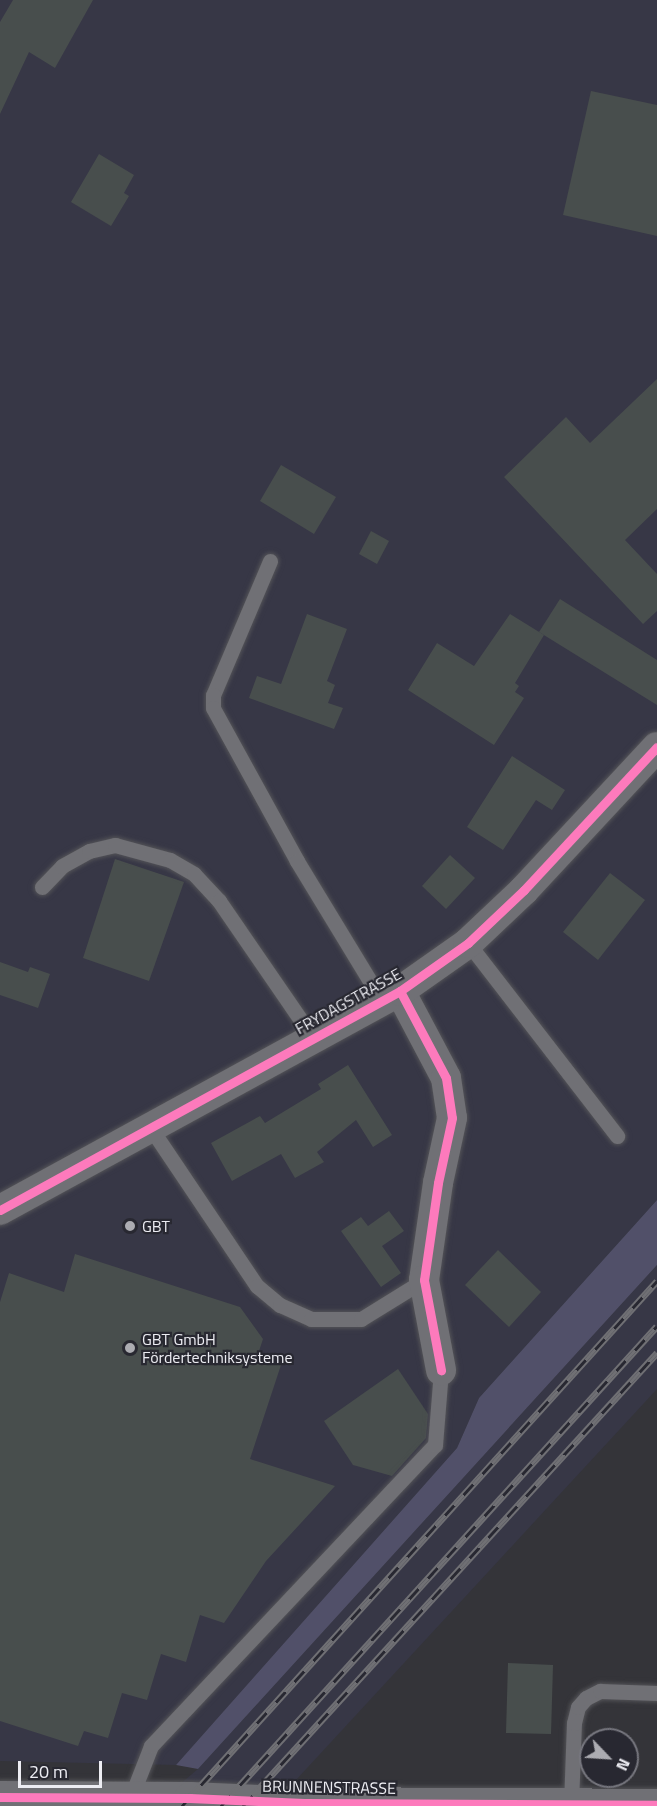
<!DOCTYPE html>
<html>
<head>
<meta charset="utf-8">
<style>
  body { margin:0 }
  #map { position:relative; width:657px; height:1806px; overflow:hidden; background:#343439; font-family:"Titillium Web",sans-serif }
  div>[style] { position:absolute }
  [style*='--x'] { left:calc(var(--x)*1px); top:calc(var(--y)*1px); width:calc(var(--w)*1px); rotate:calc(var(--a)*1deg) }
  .built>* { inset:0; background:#373746 }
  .green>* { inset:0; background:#515069 }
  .building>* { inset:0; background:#484e4d }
  .roads { filter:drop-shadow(0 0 2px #535357) drop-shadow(0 0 2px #535357) }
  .service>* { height:15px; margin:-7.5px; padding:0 7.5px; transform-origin:7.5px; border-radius:7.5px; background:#707075 }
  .minor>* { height:30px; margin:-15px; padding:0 15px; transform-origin:15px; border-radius:15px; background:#707075 }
  .tertiary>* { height:33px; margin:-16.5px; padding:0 16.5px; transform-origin:16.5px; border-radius:16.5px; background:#707075 }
  .rail>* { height:7px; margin-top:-3.5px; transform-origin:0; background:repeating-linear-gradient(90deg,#282831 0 14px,#707074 0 28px); box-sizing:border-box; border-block:2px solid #707074 }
  .cycleway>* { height:9px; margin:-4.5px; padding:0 4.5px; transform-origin:4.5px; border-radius:4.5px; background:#fd7abc }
  .dots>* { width:16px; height:16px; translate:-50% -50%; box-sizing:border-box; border:3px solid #282831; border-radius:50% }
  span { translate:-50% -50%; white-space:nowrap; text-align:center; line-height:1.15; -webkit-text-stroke:4.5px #282831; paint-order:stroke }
  .street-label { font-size:16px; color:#ededf3 }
  .poi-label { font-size:16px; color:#ededf3 }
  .left { translate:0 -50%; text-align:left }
  .north { position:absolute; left:579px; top:1728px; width:60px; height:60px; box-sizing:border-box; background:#282831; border:2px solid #77777f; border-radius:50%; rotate:115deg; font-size:16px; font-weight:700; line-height:24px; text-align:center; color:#ededf3 }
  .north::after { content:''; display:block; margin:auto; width:21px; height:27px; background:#acacb2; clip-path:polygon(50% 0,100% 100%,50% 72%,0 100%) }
  .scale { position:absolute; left:18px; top:1761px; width:84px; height:27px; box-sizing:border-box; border:3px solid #ededf3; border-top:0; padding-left:8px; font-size:18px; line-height:21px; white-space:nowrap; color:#ededf3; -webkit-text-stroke:4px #282831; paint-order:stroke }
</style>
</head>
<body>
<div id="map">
  <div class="built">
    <div style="clip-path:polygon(0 0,657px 0,657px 1200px,479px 1398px,457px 1448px,176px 1765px,0 1761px)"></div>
    <div style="clip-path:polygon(657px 1265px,657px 1389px,272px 1806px,154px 1806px,198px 1769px)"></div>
  </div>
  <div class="green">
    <div style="clip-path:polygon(657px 1200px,657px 1265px,198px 1769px,176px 1765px,457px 1448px,479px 1398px)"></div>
  </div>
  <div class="building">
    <div style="clip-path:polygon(13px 0,93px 0,55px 68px,29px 52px,0 114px,0 22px)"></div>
    <div style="clip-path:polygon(591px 91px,657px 105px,657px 236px,563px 215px)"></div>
    <div style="clip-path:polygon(99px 154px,134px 175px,124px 193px,129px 196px,111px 226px,71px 202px)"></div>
    <div style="clip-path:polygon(657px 379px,657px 509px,625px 540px,657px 574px,657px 611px,643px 624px,504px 477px,566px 417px,590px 443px)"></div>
    <div style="clip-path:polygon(281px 465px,336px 497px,314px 534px,260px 501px)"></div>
    <div style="clip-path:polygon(371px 531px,389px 541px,377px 564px,359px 554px)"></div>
    <div style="clip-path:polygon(560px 599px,657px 660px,657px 705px,539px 632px)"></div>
    <div style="clip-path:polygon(307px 614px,347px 629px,327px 681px,335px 685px,328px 703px,343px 708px,334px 729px,249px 698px,257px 676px,281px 684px)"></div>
    <div style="clip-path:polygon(510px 614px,544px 635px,515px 683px,519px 686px,515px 692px,524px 698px,494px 745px,408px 690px,437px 643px,474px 666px)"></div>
    <div style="clip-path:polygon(512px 756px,565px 790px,552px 810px,536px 800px,503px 850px,467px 827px)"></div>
    <div style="clip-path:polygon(450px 855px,475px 878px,446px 909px,422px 886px)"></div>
    <div style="clip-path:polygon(115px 859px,184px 882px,149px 981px,83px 958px)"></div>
    <div style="clip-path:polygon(610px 873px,645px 900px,598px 960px,563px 932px)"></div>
    <div style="clip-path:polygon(0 962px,28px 972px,30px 967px,50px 974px,38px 1008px,0 995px)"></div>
    <div style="clip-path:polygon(348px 1065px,392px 1135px,373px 1147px,356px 1120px,317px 1152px,324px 1162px,295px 1178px,281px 1154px,232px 1181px,211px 1143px,260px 1116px,265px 1123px,321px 1089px,318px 1084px)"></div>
    <div style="clip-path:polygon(389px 1211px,404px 1231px,382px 1246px,401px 1273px,381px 1287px,341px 1231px,361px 1217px,368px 1226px)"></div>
    <div style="clip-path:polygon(498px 1250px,541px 1292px,509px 1327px,465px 1285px)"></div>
    <div style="clip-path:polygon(75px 1254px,240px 1307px,263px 1339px,257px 1357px,281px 1365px,250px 1459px,335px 1486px,266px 1561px,224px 1623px,200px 1615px,186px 1662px,161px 1654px,147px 1700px,122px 1693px,108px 1738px,84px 1731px,78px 1746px,0 1721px,0 1302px,9px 1273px,64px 1292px)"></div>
    <div style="clip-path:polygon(398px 1369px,428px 1414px,426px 1438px,392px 1476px,353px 1465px,324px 1421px)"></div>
    <div style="clip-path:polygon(508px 1663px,553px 1665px,551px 1734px,506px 1733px)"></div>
  </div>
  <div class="roads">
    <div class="service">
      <div style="--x:270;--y:561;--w:146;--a:113"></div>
      <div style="--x:213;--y:695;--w:13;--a:90"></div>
      <div style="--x:213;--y:708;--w:175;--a:61.2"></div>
      <div style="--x:297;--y:861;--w:164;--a:58.7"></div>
      <div style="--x:42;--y:887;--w:29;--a:-46"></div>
      <div style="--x:62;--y:866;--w:31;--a:-29"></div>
      <div style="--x:89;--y:851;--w:27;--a:-13"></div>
      <div style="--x:115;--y:845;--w:57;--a:15.3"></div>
      <div style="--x:170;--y:860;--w:28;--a:30"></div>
      <div style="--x:194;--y:874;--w:37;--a:47"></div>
      <div style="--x:219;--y:901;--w:166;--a:55.5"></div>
      <div style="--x:468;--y:943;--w:244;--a:52.3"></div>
      <div style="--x:150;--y:1127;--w:192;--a:56.1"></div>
      <div style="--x:257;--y:1286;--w:30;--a:40"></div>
      <div style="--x:280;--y:1305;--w:34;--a:24"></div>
      <div style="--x:311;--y:1319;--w:50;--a:0"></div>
      <div style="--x:361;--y:1319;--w:74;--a:-31.8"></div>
      <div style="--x:131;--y:1797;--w:55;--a:-68.6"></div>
      <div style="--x:151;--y:1746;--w:414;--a:-46.7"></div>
      <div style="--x:435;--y:1445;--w:75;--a:-85.4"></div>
      <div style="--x:571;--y:1804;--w:81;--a:-87.9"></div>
      <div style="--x:574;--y:1723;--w:16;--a:-76"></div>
      <div style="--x:578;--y:1707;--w:12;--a:-48"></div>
      <div style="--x:586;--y:1698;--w:16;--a:-27"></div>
      <div style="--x:600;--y:1691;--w:57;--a:2"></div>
    </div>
    <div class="minor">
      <div style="--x:400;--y:991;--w:98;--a:62.1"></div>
      <div style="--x:446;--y:1078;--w:40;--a:81.5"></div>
      <div style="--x:452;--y:1118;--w:66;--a:102.2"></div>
      <div style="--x:438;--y:1183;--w:98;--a:98.2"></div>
      <div style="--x:424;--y:1280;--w:92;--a:79.3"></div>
      <div style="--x:0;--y:1210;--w:456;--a:-28.7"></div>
      <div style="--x:400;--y:991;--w:83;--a:-35.2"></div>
      <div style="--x:468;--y:943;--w:77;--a:-43.4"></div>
      <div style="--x:524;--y:890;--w:195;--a:-47.1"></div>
    </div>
    <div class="tertiary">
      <div style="--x:0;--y:1797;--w:190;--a:0.3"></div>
      <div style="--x:190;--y:1798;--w:114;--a:2.5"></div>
      <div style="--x:304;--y:1803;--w:353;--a:0.3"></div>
    </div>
  </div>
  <div class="rail">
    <div style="--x:182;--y:1806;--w:708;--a:-47.86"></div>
    <div style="--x:221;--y:1806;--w:648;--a:-47.75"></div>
    <div style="--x:243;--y:1806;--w:614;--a:-47.58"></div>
  </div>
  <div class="cycleway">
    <div style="--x:400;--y:991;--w:98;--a:62.1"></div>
    <div style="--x:446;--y:1078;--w:40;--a:81.5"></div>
    <div style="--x:452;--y:1118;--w:66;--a:102.2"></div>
    <div style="--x:438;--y:1183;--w:98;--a:98.2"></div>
    <div style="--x:424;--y:1280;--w:92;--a:79.3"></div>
    <div style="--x:0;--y:1210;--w:456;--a:-28.7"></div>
    <div style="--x:400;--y:991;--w:83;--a:-35.2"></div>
    <div style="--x:468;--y:943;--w:77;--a:-43.4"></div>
    <div style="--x:524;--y:890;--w:195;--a:-47.1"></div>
    <div style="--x:0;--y:1797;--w:190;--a:0.3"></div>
    <div style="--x:190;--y:1798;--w:114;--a:2.5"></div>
    <div style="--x:304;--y:1803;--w:353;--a:0.3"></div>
  </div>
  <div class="dots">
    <div style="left:130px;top:1226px;background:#acacb2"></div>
    <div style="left:130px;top:1348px;background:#acacb2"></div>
  </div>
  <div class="street-label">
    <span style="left:348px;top:1001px;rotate:-29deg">FRYDAGSTRASSE</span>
    <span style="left:329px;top:1787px;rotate:1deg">BRUNNENSTRASSE</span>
  </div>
  <div class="poi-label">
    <span class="left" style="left:142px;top:1226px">GBT</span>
    <span class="left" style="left:142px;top:1348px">GBT GmbH<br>Fördertechniksysteme</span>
  </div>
  <div class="north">N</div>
  <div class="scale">20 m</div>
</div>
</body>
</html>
